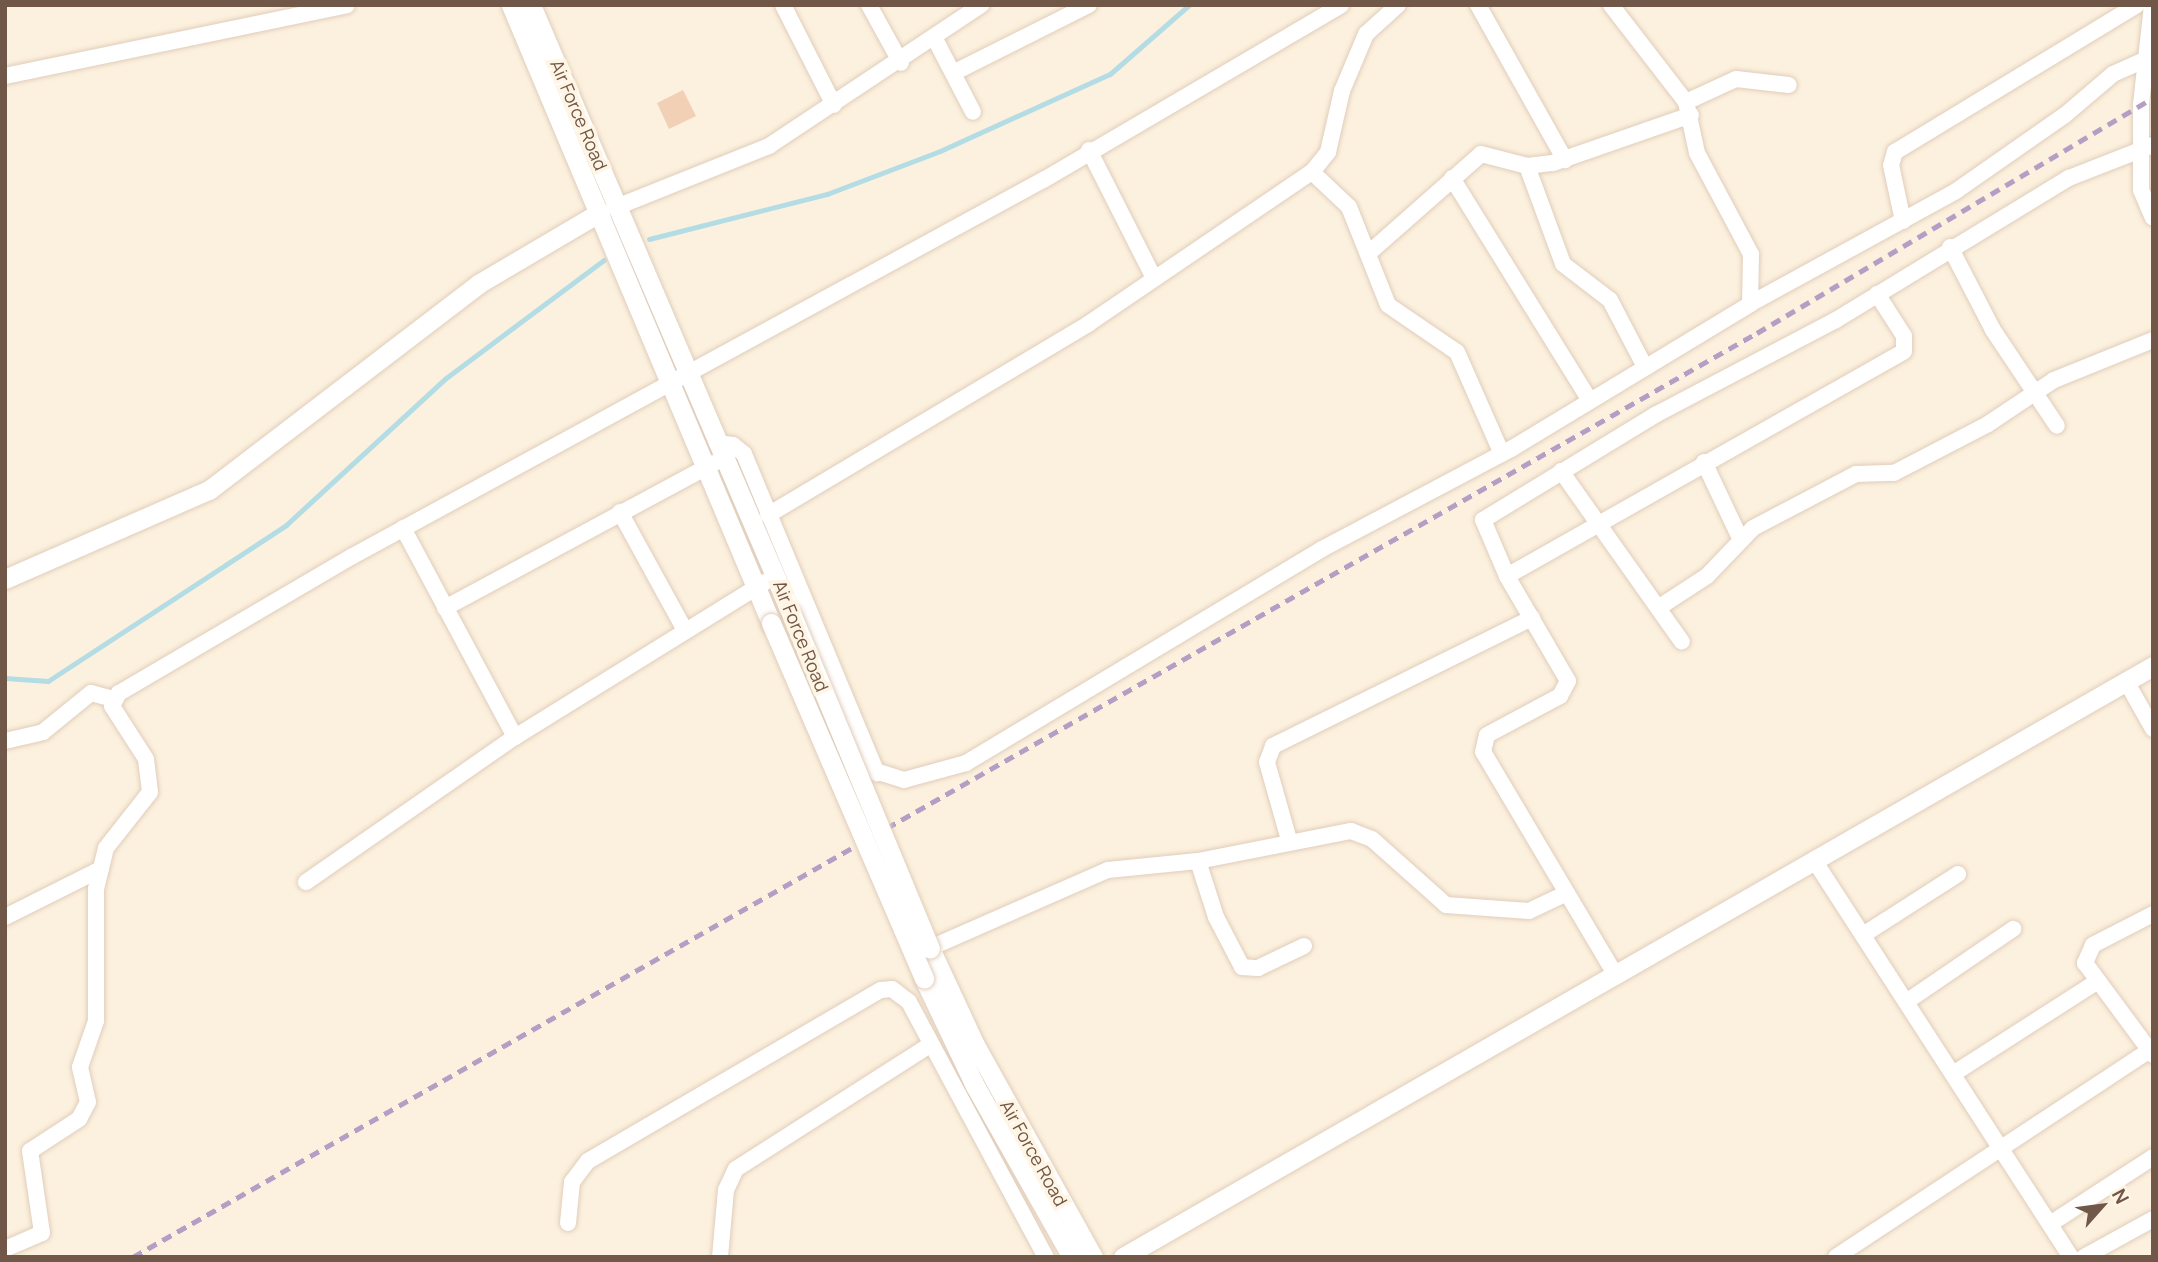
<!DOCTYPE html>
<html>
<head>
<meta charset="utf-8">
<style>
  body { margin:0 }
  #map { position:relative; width:2158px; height:1262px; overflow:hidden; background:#fcf1de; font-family:Manrope,sans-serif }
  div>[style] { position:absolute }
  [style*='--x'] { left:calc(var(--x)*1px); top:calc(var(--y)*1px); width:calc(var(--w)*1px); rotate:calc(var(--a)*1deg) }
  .stream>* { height:5px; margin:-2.5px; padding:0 2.5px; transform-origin:2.5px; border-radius:2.5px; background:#b3dce5 }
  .building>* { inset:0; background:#f1d0b6 }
  .roads { filter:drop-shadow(0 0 2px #e0cdbb) drop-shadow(0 0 2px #e0cdbb) }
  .minor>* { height:16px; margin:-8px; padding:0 8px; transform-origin:8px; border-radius:8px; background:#fff }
  .tertiary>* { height:19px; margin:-9.5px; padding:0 9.5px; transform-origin:9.5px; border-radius:9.5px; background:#fff }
  .rail>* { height:5px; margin-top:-2.5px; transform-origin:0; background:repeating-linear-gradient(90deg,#b49ec4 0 10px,transparent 0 17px) }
  .bridges { filter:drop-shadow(0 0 2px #e0cdbb) drop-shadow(0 0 2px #e0cdbb) }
  .tertiary-bridge>* { height:19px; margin:-9.5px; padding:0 9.5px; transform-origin:9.5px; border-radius:9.5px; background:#fff }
  span { translate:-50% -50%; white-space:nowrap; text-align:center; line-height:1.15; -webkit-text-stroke:7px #fff5e4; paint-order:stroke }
  .street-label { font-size:18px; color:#715747 }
  .frame { position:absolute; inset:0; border:7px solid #715747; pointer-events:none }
  .north { position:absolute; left:2067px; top:1171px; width:70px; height:70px; -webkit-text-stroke:5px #fff5e4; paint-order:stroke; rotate:62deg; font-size:19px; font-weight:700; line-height:28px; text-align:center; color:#715747 }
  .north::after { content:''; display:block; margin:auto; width:24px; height:32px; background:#715747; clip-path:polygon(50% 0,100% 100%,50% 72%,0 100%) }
</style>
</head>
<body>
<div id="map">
  <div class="stream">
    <div style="--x:649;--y:239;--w:184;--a:-14.2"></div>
    <div style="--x:827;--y:194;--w:121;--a:-20.8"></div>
    <div style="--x:940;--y:151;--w:187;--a:-24.4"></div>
    <div style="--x:1110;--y:74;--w:105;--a:-41.1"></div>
    <div style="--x:5;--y:678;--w:43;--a:4"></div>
    <div style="--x:48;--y:681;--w:285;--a:-33.2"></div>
    <div style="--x:286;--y:525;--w:217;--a:-42.6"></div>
    <div style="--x:446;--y:378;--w:197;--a:-36.8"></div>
  </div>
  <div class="building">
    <div style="clip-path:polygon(683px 90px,696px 116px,669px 129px,657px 103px)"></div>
  </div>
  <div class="roads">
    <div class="minor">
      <div style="--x:783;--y:5;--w:112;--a:63"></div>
      <div style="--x:869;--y:5;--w:66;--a:61.1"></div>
      <div style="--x:1478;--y:5;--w:178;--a:60.7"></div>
      <div style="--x:1611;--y:5;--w:123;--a:52.3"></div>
      <div style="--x:1686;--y:102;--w:52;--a:77.8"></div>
      <div style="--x:1697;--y:153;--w:115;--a:61.9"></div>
      <div style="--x:1751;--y:254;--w:50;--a:91.1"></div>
      <div style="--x:2152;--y:5;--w:101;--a:96.3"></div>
      <div style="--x:2141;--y:105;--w:85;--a:90"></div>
      <div style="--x:2141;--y:190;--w:30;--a:67"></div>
      <div style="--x:935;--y:39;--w:82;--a:62.5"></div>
      <div style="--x:953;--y:73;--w:152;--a:-26.6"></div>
      <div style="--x:5;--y:76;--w:349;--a:-11.7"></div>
      <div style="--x:1686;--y:102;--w:55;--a:-24.7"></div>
      <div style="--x:1736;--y:79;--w:53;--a:6.5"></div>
      <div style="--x:1089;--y:150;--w:144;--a:63.1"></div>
      <div style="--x:1527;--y:166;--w:104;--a:69.8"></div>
      <div style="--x:1563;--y:264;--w:59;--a:37.5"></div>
      <div style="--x:1610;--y:300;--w:76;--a:62.4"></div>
      <div style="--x:1312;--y:172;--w:51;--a:43.4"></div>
      <div style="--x:1349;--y:207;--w:105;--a:68.3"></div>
      <div style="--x:1388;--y:305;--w:83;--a:34.3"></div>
      <div style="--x:1457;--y:352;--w:111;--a:66.2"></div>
      <div style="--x:1452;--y:178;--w:262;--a:58.2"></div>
      <div style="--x:619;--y:206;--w:162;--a:-21.8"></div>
      <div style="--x:769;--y:146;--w:255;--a:-33.6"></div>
      <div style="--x:1903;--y:221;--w:57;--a:-102.1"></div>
      <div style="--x:1891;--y:165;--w:14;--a:-73"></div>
      <div style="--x:1895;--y:152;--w:283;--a:-31.3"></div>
      <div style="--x:1950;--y:247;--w:93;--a:62.6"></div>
      <div style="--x:1993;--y:330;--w:115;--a:56.3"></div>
      <div style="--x:1370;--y:252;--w:148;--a:-41.4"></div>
      <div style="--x:1481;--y:154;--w:48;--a:14.6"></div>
      <div style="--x:1527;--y:166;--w:26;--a:-7"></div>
      <div style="--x:1553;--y:163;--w:146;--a:-19.2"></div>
      <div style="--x:717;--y:443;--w:16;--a:7"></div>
      <div style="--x:733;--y:445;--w:14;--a:39"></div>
      <div style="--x:744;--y:454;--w:346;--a:67.4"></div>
      <div style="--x:1704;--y:462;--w:84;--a:64.7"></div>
      <div style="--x:1561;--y:471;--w:209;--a:54.7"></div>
      <div style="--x:620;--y:512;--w:135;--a:61.2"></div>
      <div style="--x:768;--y:515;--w:373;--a:-30.8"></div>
      <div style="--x:1088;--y:324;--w:271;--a:-34.2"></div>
      <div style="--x:1312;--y:172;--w:26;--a:-51"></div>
      <div style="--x:1328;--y:152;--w:63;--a:-77.1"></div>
      <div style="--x:1342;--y:91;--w:62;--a:-67.2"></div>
      <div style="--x:1366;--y:34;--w:43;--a:-42.2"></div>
      <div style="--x:403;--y:528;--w:237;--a:61.8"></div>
      <div style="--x:1507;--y:576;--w:456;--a:-29.5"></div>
      <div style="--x:1904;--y:351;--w:15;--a:-90"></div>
      <div style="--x:1904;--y:336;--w:50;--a:-122.7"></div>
      <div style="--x:445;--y:608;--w:306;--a:-28.3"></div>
      <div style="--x:1658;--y:608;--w:59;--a:-33.1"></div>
      <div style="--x:1707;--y:576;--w:66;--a:-46.2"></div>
      <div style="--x:1753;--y:528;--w:116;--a:-27.7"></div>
      <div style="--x:1856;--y:474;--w:38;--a:-2"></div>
      <div style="--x:1894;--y:473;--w:106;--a:-27.5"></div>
      <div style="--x:1988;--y:424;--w:79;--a:-33.7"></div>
      <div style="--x:2054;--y:380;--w:107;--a:-22"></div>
      <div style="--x:2126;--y:681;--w:55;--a:60.6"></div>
      <div style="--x:5;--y:741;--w:39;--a:-13"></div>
      <div style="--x:43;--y:732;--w:62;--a:-39.1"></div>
      <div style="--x:91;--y:693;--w:23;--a:15"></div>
      <div style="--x:856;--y:765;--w:50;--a:17.4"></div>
      <div style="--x:904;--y:780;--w:64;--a:-15.3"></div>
      <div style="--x:966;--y:763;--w:415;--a:-31"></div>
      <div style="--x:1322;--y:549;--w:214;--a:-27.9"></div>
      <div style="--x:1511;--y:449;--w:280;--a:-31.2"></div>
      <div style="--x:1750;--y:304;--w:235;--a:-28.7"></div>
      <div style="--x:1956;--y:191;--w:133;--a:-34.9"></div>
      <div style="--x:2065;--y:115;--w:63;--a:-40.5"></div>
      <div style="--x:2113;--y:74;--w:36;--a:-24"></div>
      <div style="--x:1289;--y:840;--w:81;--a:-105.8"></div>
      <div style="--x:1267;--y:762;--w:17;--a:-69"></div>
      <div style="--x:1273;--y:746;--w:289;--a:-26.3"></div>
      <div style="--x:1814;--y:860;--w:473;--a:57.1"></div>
      <div style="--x:1198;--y:861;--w:59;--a:72.2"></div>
      <div style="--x:1216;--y:917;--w:56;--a:62.5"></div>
      <div style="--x:1242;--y:967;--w:16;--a:4"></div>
      <div style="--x:1258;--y:968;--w:51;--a:-25.6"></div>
      <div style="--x:306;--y:882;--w:254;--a:-34.8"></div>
      <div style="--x:515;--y:737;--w:294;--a:-31.8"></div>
      <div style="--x:2153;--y:914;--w:68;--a:152.7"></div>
      <div style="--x:2093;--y:945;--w:20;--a:114"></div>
      <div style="--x:2085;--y:963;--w:114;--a:53.5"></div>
      <div style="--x:5;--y:917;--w:107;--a:-26.6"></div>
      <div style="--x:1863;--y:935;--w:113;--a:-32.7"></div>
      <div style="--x:930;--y:948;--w:194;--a:-23.7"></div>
      <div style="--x:1108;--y:870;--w:90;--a:-5.7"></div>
      <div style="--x:1198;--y:861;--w:156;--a:-11.1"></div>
      <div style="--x:1351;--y:831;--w:22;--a:21"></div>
      <div style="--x:1372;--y:839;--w:99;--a:41.7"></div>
      <div style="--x:1446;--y:905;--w:83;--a:4.1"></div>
      <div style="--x:1529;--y:911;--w:42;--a:-25.3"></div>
      <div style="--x:1615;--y:974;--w:258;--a:-120.7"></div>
      <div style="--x:1483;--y:752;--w:17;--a:-77"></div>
      <div style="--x:1487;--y:735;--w:83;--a:-28.1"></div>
      <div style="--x:1560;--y:696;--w:17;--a:-62"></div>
      <div style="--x:1568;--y:681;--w:121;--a:-120.2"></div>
      <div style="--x:1507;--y:576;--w:61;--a:-113.2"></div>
      <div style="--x:1483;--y:520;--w:202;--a:-31.4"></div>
      <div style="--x:1655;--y:415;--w:204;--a:-27.7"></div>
      <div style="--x:1836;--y:320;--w:273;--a:-31.4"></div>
      <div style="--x:2069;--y:178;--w:90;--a:-21.4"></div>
      <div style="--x:1906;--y:1002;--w:130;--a:-34.3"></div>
      <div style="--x:1953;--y:1074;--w:169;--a:-32.7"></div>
      <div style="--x:568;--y:1223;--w:41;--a:-84.4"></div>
      <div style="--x:572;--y:1182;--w:26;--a:-53"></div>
      <div style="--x:588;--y:1161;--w:339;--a:-30.3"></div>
      <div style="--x:881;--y:990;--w:11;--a:-5"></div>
      <div style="--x:892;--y:989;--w:21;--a:37"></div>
      <div style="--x:909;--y:1002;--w:289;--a:61.8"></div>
      <div style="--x:2050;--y:1224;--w:123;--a:-33"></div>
      <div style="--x:5;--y:1249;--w:40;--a:-23.4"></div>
      <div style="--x:42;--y:1233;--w:83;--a:-98.3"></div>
      <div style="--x:30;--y:1151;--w:59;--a:-33.1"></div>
      <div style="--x:79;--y:1119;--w:19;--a:-62"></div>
      <div style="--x:88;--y:1102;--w:36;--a:-103"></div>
      <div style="--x:80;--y:1067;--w:49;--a:-70.8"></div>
      <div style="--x:96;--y:1021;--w:132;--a:-90"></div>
      <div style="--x:96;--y:889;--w:42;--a:-76.3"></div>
      <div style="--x:106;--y:848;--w:71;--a:-51.8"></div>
      <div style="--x:150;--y:792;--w:33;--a:-97"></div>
      <div style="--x:146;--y:759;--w:63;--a:-122.7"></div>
      <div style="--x:112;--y:706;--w:15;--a:-62"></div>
      <div style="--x:119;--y:693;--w:269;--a:-30.4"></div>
      <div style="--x:351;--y:557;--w:790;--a:-28.58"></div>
      <div style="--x:1045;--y:179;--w:343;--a:-30.4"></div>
      <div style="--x:720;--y:1257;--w:67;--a:-84.9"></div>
      <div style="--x:726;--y:1190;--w:23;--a:-65"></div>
      <div style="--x:736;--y:1169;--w:230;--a:-32.6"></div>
      <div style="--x:1836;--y:1257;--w:374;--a:-33.4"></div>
      <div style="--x:2084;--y:1257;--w:79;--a:-28.8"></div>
    </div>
    <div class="tertiary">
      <div style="--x:511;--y:5;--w:670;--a:67.18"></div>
      <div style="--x:531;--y:5;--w:661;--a:66.85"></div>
      <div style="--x:5;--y:579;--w:223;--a:-23.6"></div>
      <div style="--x:209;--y:490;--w:339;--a:-37.4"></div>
      <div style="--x:478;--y:284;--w:142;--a:-30.5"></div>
      <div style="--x:930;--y:948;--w:107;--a:65.1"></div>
      <div style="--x:975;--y:1045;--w:243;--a:60.9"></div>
      <div style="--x:924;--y:979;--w:116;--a:64.5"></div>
      <div style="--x:974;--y:1084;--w:199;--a:60.5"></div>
      <div style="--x:1123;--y:1257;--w:1188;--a:-29.85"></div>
    </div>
  </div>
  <div class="rail">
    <div style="--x:133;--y:1257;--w:1868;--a:-29.64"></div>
    <div style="--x:1757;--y:333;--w:460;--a:-30.7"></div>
  </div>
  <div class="bridges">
    <div class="tertiary-bridge">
      <div style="--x:791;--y:613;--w:363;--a:67.5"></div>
      <div style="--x:771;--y:623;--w:387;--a:66.7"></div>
    </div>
  </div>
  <div class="street-label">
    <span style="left:579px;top:115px;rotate:67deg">Air Force Road</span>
    <span style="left:801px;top:636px;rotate:68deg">Air Force Road</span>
    <span style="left:1034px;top:1153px;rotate:61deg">Air Force Road</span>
  </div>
  <div class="frame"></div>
  <div class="north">N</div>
</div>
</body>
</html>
